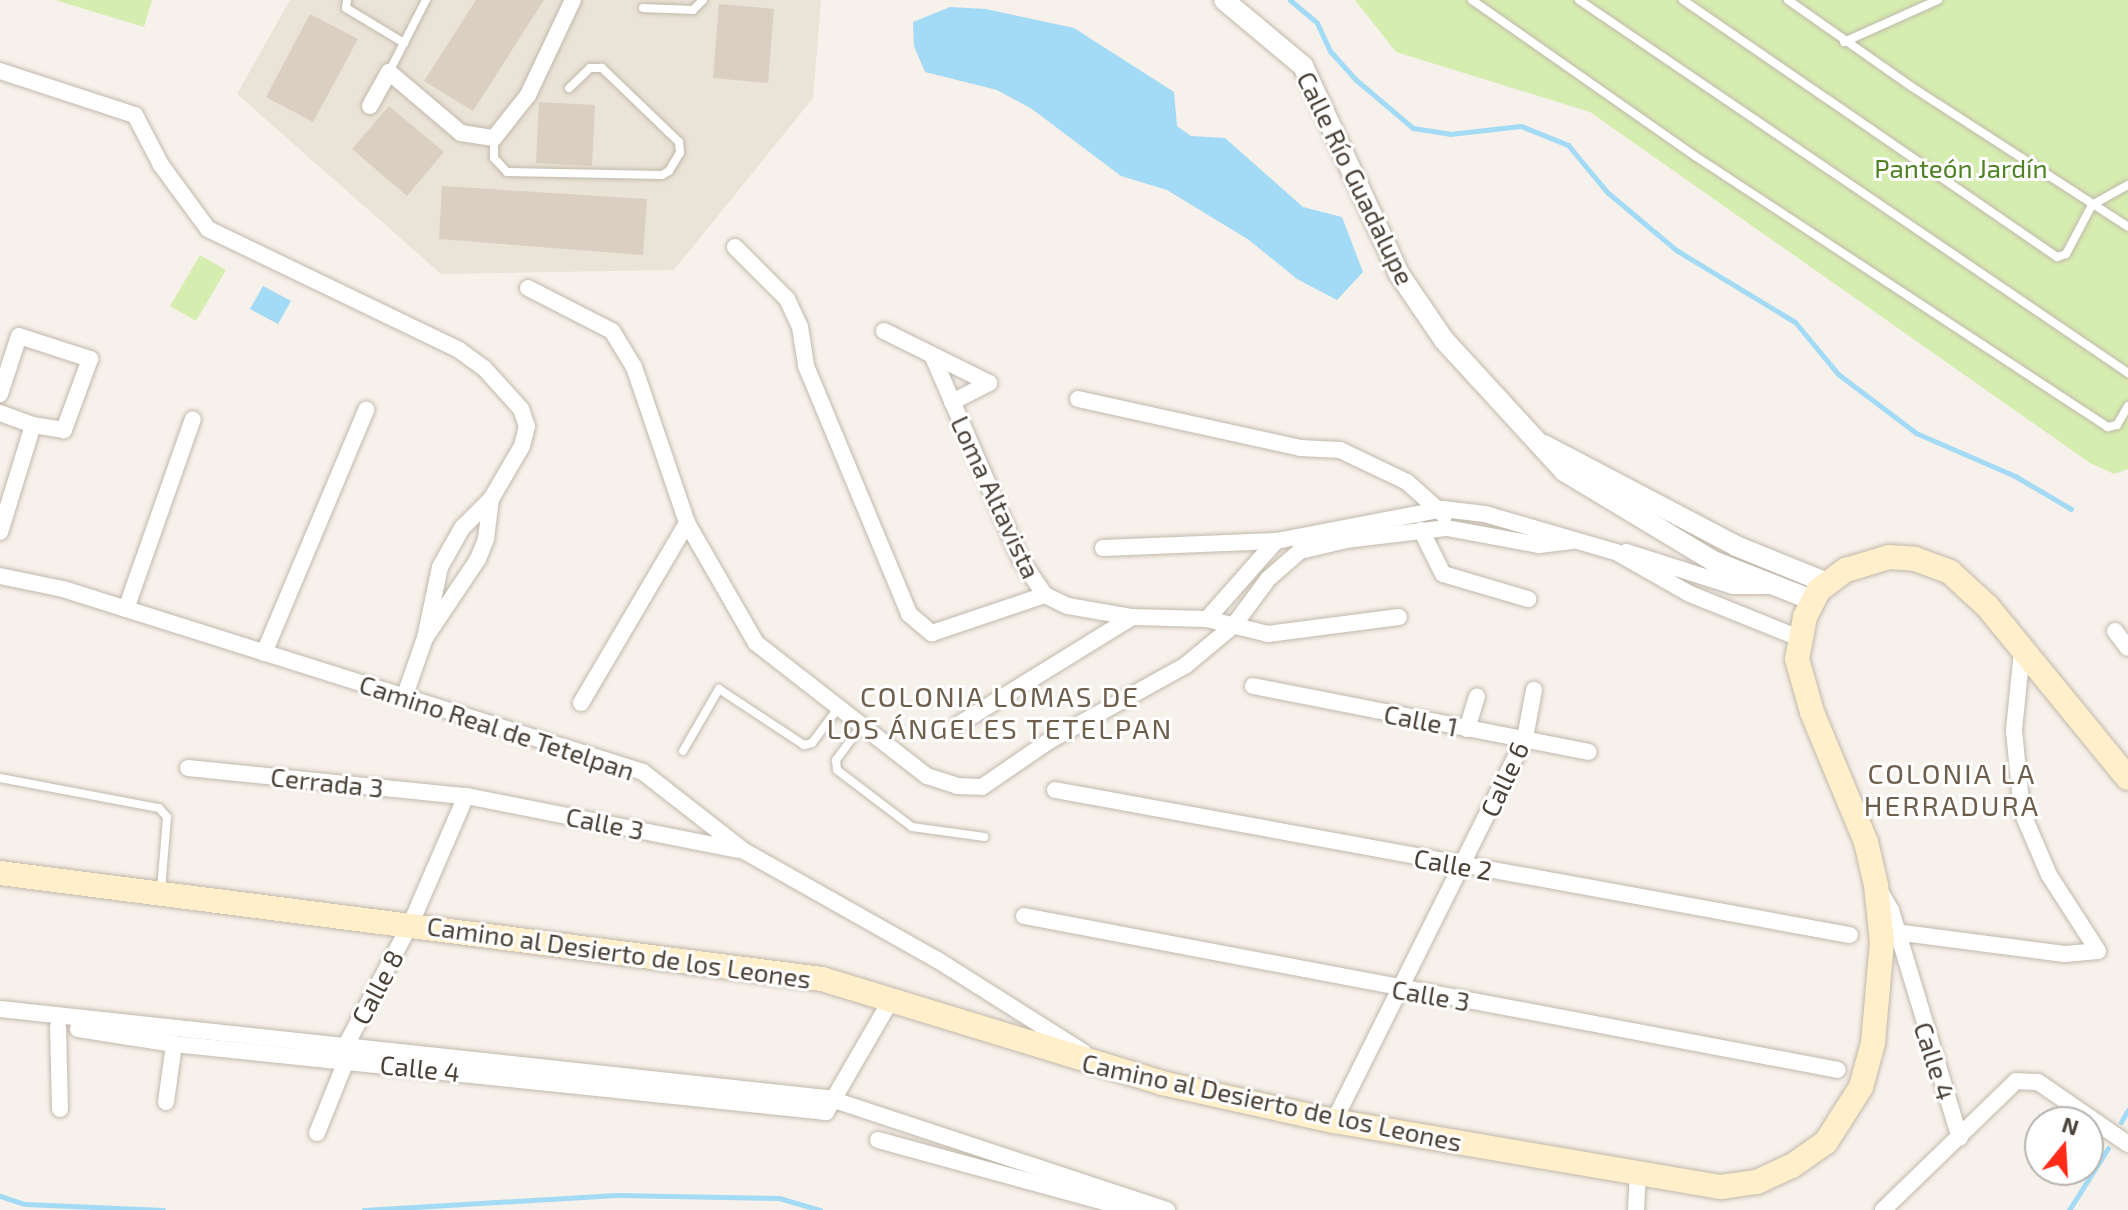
<!DOCTYPE html>
<html>
<head>
<meta charset="utf-8">
<style>
  body { margin:0 }
  #map { position:relative; width:2128px; height:1210px; overflow:hidden; background:#f6f1ea; font-family:"Exo 2",sans-serif }
  div>[style] { position:absolute }
  [style*='--x'] { left:calc(var(--x)*1px); top:calc(var(--y)*1px); width:calc(var(--w)*1px); rotate:calc(var(--a)*1deg) }
  .residential>* { inset:0; background:#eae3d7 }
  .green>* { inset:0; background:#d6edb0 }
  .water>* { inset:0; background:#a3daf6 }
  .stream>* { height:5px; margin:-2.5px; padding:0 2.5px; transform-origin:2.5px; border-radius:2.5px; background:#a3daf6 }
  .building>* { inset:0; background:#dbcfc1 }
  .roads { filter:drop-shadow(0 0 2px #c2b8ab) drop-shadow(0 0 2px #c2b8ab) }
  .service>* { height:8px; margin:-4px; padding:0 4px; transform-origin:4px; border-radius:4px; background:#fff }
  .minor>* { height:16px; margin:-8px; padding:0 8px; transform-origin:8px; border-radius:8px; background:#fff }
  .tertiary>* { height:20px; margin:-10px; padding:0 10px; transform-origin:10px; border-radius:10px; background:#fff }
  .secondary>* { height:24px; margin:-12px; padding:0 12px; transform-origin:12px; border-radius:12px; background:#ffefca }
  span { translate:-50% -50%; white-space:nowrap; text-align:center; line-height:1.15; -webkit-text-stroke:6px #fff; paint-order:stroke }
  .park-label { font-size:26px; color:#4f8225 }
  .street-label { font-size:26px; color:#4b4137 }
  .neighbourhood-label { font-size:28px; color:#6e5f4d; letter-spacing:2px }
  .north { position:absolute; left:2024px; top:1106px; width:80px; height:80px; box-sizing:border-box; background:#fff; border:2px solid #b7b3af; border-radius:50%; rotate:18deg; font-size:22px; font-weight:700; line-height:32px; text-align:center; color:#4b4137 }
  .north::after { content:''; display:block; margin:auto; width:28px; height:36px; background:#ff2a17; clip-path:polygon(50% 0,100% 100%,50% 72%,0 100%) }
</style>
</head>
<body>
<div id="map">
  <div class="residential">
    <div style="clip-path:polygon(290px 0,821px 0,813px 98px,674px 270px,441px 274px,237px 94px)"></div>
  </div>
  <div class="green">
    <div style="clip-path:polygon(55px 0,152px 0,144px 27px)"></div>
    <div style="clip-path:polygon(1355px 0,2128px 0,2128px 469px,2114px 474px,2090px 463px,1590px 112px,1396px 52px)"></div>
    <div style="clip-path:polygon(200px 255px,226px 270px,196px 321px,170px 306px)"></div>
  </div>
  <div class="water">
    <div style="clip-path:polygon(950px 7px,986px 9px,1074px 28px,1174px 92px,1177px 126px,1191px 136px,1225px 138px,1303px 207px,1342px 217px,1363px 272px,1337px 300px,1297px 279px,1249px 240px,1167px 190px,1121px 176px,1032px 109px,997px 90px,925px 72px,914px 46px,913px 22px)"></div>
    <div style="clip-path:polygon(263px 286px,291px 301px,278px 324px,250px 309px)"></div>
  </div>
  <div class="stream">
    <div style="--x:1290;--y:0;--w:35;--a:40"></div>
    <div style="--x:1317;--y:23;--w:31;--a:65"></div>
    <div style="--x:1330;--y:51;--w:38;--a:48"></div>
    <div style="--x:1355;--y:79;--w:76;--a:40.2"></div>
    <div style="--x:1413;--y:128;--w:37;--a:9"></div>
    <div style="--x:1450;--y:134;--w:71;--a:-6.4"></div>
    <div style="--x:1521;--y:126;--w:51;--a:22"></div>
    <div style="--x:1568;--y:145;--w:61;--a:50.3"></div>
    <div style="--x:1607;--y:192;--w:90;--a:40"></div>
    <div style="--x:1676;--y:250;--w:139;--a:31.2"></div>
    <div style="--x:1795;--y:322;--w:67;--a:50.4"></div>
    <div style="--x:1838;--y:374;--w:98;--a:37.1"></div>
    <div style="--x:1916;--y:433;--w:108;--a:23.5"></div>
    <div style="--x:2015;--y:476;--w:65;--a:30.5"></div>
    <div style="--x:2121;--y:1122;--w:14;--a:-60"></div>
    <div style="--x:0;--y:1196;--w:26;--a:18"></div>
    <div style="--x:25;--y:1204;--w:138;--a:2.5"></div>
    <div style="--x:364;--y:1210;--w:253;--a:-3.4"></div>
    <div style="--x:617;--y:1195;--w:162;--a:1.1"></div>
    <div style="--x:779;--y:1198;--w:43;--a:16.3"></div>
    <div style="--x:2069;--y:1210;--w:73;--a:-57.8"></div>
  </div>
  <div class="building">
    <div style="clip-path:polygon(476px 0,544px 0,473px 111px,424px 81px)"></div>
    <div style="clip-path:polygon(719px 4px,774px 9px,768px 83px,713px 78px)"></div>
    <div style="clip-path:polygon(310px 14px,358px 39px,313px 122px,266px 97px)"></div>
    <div style="clip-path:polygon(539px 102px,595px 105px,592px 166px,536px 163px)"></div>
    <div style="clip-path:polygon(389px 106px,444px 152px,407px 196px,352px 149px)"></div>
    <div style="clip-path:polygon(442px 186px,647px 199px,643px 255px,439px 239px)"></div>
  </div>
  <div class="roads">
    <div class="service">
      <div style="--x:347;--y:0;--w:8;--a:97"></div>
      <div style="--x:346;--y:8;--w:68;--a:31.1"></div>
      <div style="--x:1472;--y:0;--w:272;--a:35"></div>
      <div style="--x:1695;--y:156;--w:494;--a:33.3"></div>
      <div style="--x:2108;--y:427;--w:9;--a:-13"></div>
      <div style="--x:2117;--y:425;--w:22;--a:-60"></div>
      <div style="--x:1579;--y:0;--w:664;--a:34.19"></div>
      <div style="--x:1683;--y:0;--w:454;--a:34.5"></div>
      <div style="--x:2057;--y:257;--w:9;--a:-18"></div>
      <div style="--x:2066;--y:254;--w:55;--a:-62"></div>
      <div style="--x:2092;--y:205;--w:41;--a:-29.1"></div>
      <div style="--x:1788;--y:0;--w:151;--a:35.1"></div>
      <div style="--x:1912;--y:87;--w:257;--a:32.9"></div>
      <div style="--x:643;--y:8;--w:50;--a:2.3"></div>
      <div style="--x:693;--y:10;--w:14;--a:-45"></div>
      <div style="--x:1844;--y:42;--w:103;--a:-24.1"></div>
      <div style="--x:389;--y:72;--w:81;--a:-62.8"></div>
      <div style="--x:494;--y:139;--w:19;--a:90"></div>
      <div style="--x:494;--y:158;--w:19;--a:47"></div>
      <div style="--x:507;--y:172;--w:155;--a:1.1"></div>
      <div style="--x:662;--y:175;--w:8;--a:-30"></div>
      <div style="--x:669;--y:171;--w:21;--a:-59"></div>
      <div style="--x:680;--y:153;--w:11;--a:-95"></div>
      <div style="--x:679;--y:142;--w:107;--a:-136.1"></div>
      <div style="--x:602;--y:68;--w:12;--a:180"></div>
      <div style="--x:590;--y:68;--w:29;--a:136"></div>
      <div style="--x:862;--y:725;--w:44;--a:126.6"></div>
      <div style="--x:836;--y:760;--w:10;--a:84"></div>
      <div style="--x:837;--y:770;--w:94;--a:37.2"></div>
      <div style="--x:912;--y:827;--w:73;--a:7.9"></div>
      <div style="--x:683;--y:751;--w:72;--a:-59.9"></div>
      <div style="--x:719;--y:689;--w:102;--a:33.4"></div>
      <div style="--x:804;--y:745;--w:8;--a:-14"></div>
      <div style="--x:812;--y:743;--w:45;--a:-53.1"></div>
      <div style="--x:0;--y:778;--w:162;--a:10.7"></div>
      <div style="--x:159;--y:808;--w:12;--a:48"></div>
      <div style="--x:167;--y:817;--w:73;--a:94.7"></div>
    </div>
    <div class="minor">
      <div style="--x:0;--y:71;--w:142;--a:18.1"></div>
      <div style="--x:135;--y:115;--w:56;--a:62.5"></div>
      <div style="--x:161;--y:165;--w:79;--a:53.7"></div>
      <div style="--x:208;--y:229;--w:279;--a:25.7"></div>
      <div style="--x:459;--y:350;--w:31;--a:36"></div>
      <div style="--x:484;--y:368;--w:55;--a:47.9"></div>
      <div style="--x:521;--y:409;--w:18;--a:71"></div>
      <div style="--x:527;--y:426;--w:21;--a:104"></div>
      <div style="--x:522;--y:446;--w:61;--a:120.3"></div>
      <div style="--x:491;--y:499;--w:41;--a:135"></div>
      <div style="--x:462;--y:528;--w:45;--a:119.4"></div>
      <div style="--x:440;--y:567;--w:73;--a:101.9"></div>
      <div style="--x:425;--y:638;--w:64;--a:109.3"></div>
      <div style="--x:370;--y:106;--w:39;--a:-61"></div>
      <div style="--x:389;--y:72;--w:94;--a:40.3"></div>
      <div style="--x:461;--y:133;--w:33;--a:9"></div>
      <div style="--x:494;--y:138;--w:55;--a:-51.7"></div>
      <div style="--x:528;--y:95;--w:105;--a:-64.7"></div>
      <div style="--x:735;--y:247;--w:74;--a:45"></div>
      <div style="--x:787;--y:299;--w:31;--a:65"></div>
      <div style="--x:800;--y:327;--w:39;--a:81"></div>
      <div style="--x:806;--y:366;--w:269;--a:67.4"></div>
      <div style="--x:909;--y:614;--w:30;--a:40"></div>
      <div style="--x:932;--y:633;--w:119;--a:-18.6"></div>
      <div style="--x:528;--y:288;--w:94;--a:27.1"></div>
      <div style="--x:612;--y:331;--w:42;--a:58.6"></div>
      <div style="--x:634;--y:367;--w:165;--a:71.2"></div>
      <div style="--x:687;--y:523;--w:138;--a:60.1"></div>
      <div style="--x:756;--y:643;--w:217;--a:37.9"></div>
      <div style="--x:927;--y:776;--w:32;--a:18"></div>
      <div style="--x:957;--y:786;--w:25;--a:2"></div>
      <div style="--x:982;--y:787;--w:81;--a:-34.5"></div>
      <div style="--x:1049;--y:741;--w:157;--a:-29"></div>
      <div style="--x:1186;--y:665;--w:62;--a:-39.8"></div>
      <div style="--x:1234;--y:625;--w:57;--a:-53.5"></div>
      <div style="--x:1268;--y:579;--w:43;--a:-41.2"></div>
      <div style="--x:1300;--y:551;--w:47;--a:-13.4"></div>
      <div style="--x:1346;--y:540;--w:102;--a:-6.8"></div>
      <div style="--x:1447;--y:528;--w:94;--a:10.5"></div>
      <div style="--x:1539;--y:545;--w:33;--a:-7"></div>
      <div style="--x:884;--y:331;--w:117;--a:26.3"></div>
      <div style="--x:933;--y:357;--w:221;--a:66.6"></div>
      <div style="--x:1021;--y:560;--w:42;--a:55.6"></div>
      <div style="--x:1045;--y:595;--w:25;--a:26"></div>
      <div style="--x:1068;--y:606;--w:65;--a:9.8"></div>
      <div style="--x:1132;--y:617;--w:75;--a:1.5"></div>
      <div style="--x:1207;--y:619;--w:63;--a:13.8"></div>
      <div style="--x:1268;--y:634;--w:132;--a:-7.4"></div>
      <div style="--x:0;--y:394;--w:61;--a:-71.9"></div>
      <div style="--x:19;--y:336;--w:75;--a:17.9"></div>
      <div style="--x:90;--y:359;--w:76;--a:110.1"></div>
      <div style="--x:64;--y:430;--w:31;--a:-171"></div>
      <div style="--x:33;--y:425;--w:112;--a:107.1"></div>
      <div style="--x:1078;--y:399;--w:227;--a:12.4"></div>
      <div style="--x:1300;--y:448;--w:40;--a:2.9"></div>
      <div style="--x:1340;--y:450;--w:74;--a:25.5"></div>
      <div style="--x:1407;--y:482;--w:50;--a:41.7"></div>
      <div style="--x:952;--y:402;--w:42;--a:-27.2"></div>
      <div style="--x:0;--y:413;--w:35;--a:20"></div>
      <div style="--x:1421;--y:530;--w:49;--a:63.4"></div>
      <div style="--x:1443;--y:574;--w:89;--a:16.4"></div>
      <div style="--x:1103;--y:548;--w:173;--a:-2.3"></div>
      <div style="--x:1276;--y:541;--w:170;--a:-10.8"></div>
      <div style="--x:1443;--y:509;--w:42;--a:6.8"></div>
      <div style="--x:1485;--y:514;--w:136;--a:16.2"></div>
      <div style="--x:1616;--y:552;--w:85;--a:29.6"></div>
      <div style="--x:1690;--y:594;--w:118;--a:22"></div>
      <div style="--x:1626;--y:552;--w:112;--a:17.6"></div>
      <div style="--x:1733;--y:586;--w:36;--a:0"></div>
      <div style="--x:0;--y:576;--w:64;--a:11.7"></div>
      <div style="--x:63;--y:589;--w:608;--a:17.51"></div>
      <div style="--x:643;--y:772;--w:128;--a:38"></div>
      <div style="--x:744;--y:851;--w:220;--a:29.4"></div>
      <div style="--x:936;--y:959;--w:174;--a:32.3"></div>
      <div style="--x:126;--y:609;--w:201;--a:-70.6"></div>
      <div style="--x:1207;--y:619;--w:104;--a:-48.5"></div>
      <div style="--x:2115;--y:631;--w:21;--a:53"></div>
      <div style="--x:425;--y:638;--w:95;--a:-56.1"></div>
      <div style="--x:478;--y:559;--w:22;--a:-68"></div>
      <div style="--x:486;--y:539;--w:40;--a:-82.9"></div>
      <div style="--x:264;--y:653;--w:264;--a:-67.2"></div>
      <div style="--x:1253;--y:686;--w:342;--a:11.1"></div>
      <div style="--x:581;--y:703;--w:209;--a:-59.5"></div>
      <div style="--x:959;--y:724;--w:203;--a:-31.7"></div>
      <div style="--x:1467;--y:729;--w:34;--a:-73"></div>
      <div style="--x:188;--y:768;--w:279;--a:5.8"></div>
      <div style="--x:466;--y:796;--w:277;--a:11.2"></div>
      <div style="--x:1055;--y:790;--w:808;--a:10.34"></div>
      <div style="--x:1881;--y:893;--w:20;--a:60"></div>
      <div style="--x:1891;--y:910;--w:238;--a:73.2"></div>
      <div style="--x:1024;--y:916;--w:828;--a:10.71"></div>
      <div style="--x:1895;--y:932;--w:171;--a:7.4"></div>
      <div style="--x:2065;--y:954;--w:33;--a:-5"></div>
      <div style="--x:2098;--y:951;--w:90;--a:-122.8"></div>
      <div style="--x:2049;--y:875;--w:69;--a:-113.2"></div>
      <div style="--x:2022;--y:812;--w:82;--a:-95.6"></div>
      <div style="--x:2014;--y:730;--w:79;--a:-84.2"></div>
      <div style="--x:0;--y:1009;--w:833;--a:6.14"></div>
      <div style="--x:828;--y:1098;--w:357;--a:18.3"></div>
      <div style="--x:58;--y:1027;--w:82;--a:88.6"></div>
      <div style="--x:78;--y:1029;--w:97;--a:8.9"></div>
      <div style="--x:174;--y:1044;--w:656;--a:5.95"></div>
      <div style="--x:826;--y:1112;--w:129;--a:-59.9"></div>
      <div style="--x:345;--y:1047;--w:140;--a:-62"></div>
      <div style="--x:411;--y:923;--w:138;--a:-66.6"></div>
      <div style="--x:166;--y:1102;--w:59;--a:-82.1"></div>
      <div style="--x:1334;--y:1121;--w:428;--a:-63.5"></div>
      <div style="--x:1525;--y:738;--w:49;--a:-79.4"></div>
      <div style="--x:317;--y:1133;--w:78;--a:-68.1"></div>
      <div style="--x:878;--y:1140;--w:265;--a:15.3"></div>
      <div style="--x:1636;--y:1210;--w:33;--a:-87"></div>
      <div style="--x:1883;--y:1210;--w:185;--a:-44.1"></div>
      <div style="--x:2016;--y:1081;--w:22;--a:3"></div>
      <div style="--x:2038;--y:1082;--w:109;--a:34.6"></div>
    </div>
    <div class="tertiary">
      <div style="--x:1224;--y:0;--w:103;--a:39.9"></div>
      <div style="--x:1303;--y:66;--w:229;--a:65.2"></div>
      <div style="--x:1399;--y:274;--w:80;--a:55.7"></div>
      <div style="--x:1444;--y:340;--w:178;--a:47.5"></div>
      <div style="--x:1564;--y:471;--w:174;--a:31.1"></div>
      <div style="--x:1713;--y:561;--w:106;--a:21.5"></div>
      <div style="--x:1544;--y:445;--w:217;--a:27.7"></div>
      <div style="--x:1736;--y:546;--w:98;--a:22.1"></div>
    </div>
    <div class="secondary">
      <div style="--x:0;--y:873;--w:829;--a:7.35"></div>
      <div style="--x:822;--y:979;--w:356;--a:17"></div>
      <div style="--x:1162;--y:1083;--w:176;--a:12.5"></div>
      <div style="--x:1334;--y:1121;--w:393;--a:9.7"></div>
      <div style="--x:1721;--y:1187;--w:36;--a:-8"></div>
      <div style="--x:1757;--y:1182;--w:38;--a:-25"></div>
      <div style="--x:1792;--y:1166;--w:42;--a:-35.2"></div>
      <div style="--x:1826;--y:1142;--w:65;--a:-57.5"></div>
      <div style="--x:1861;--y:1087;--w:46;--a:-74.7"></div>
      <div style="--x:1873;--y:1043;--w:101;--a:-84.9"></div>
      <div style="--x:1882;--y:942;--w:57;--a:-96"></div>
      <div style="--x:1876;--y:885;--w:44;--a:-103.1"></div>
      <div style="--x:1866;--y:842;--w:141;--a:-112.6"></div>
      <div style="--x:1812;--y:712;--w:55;--a:-105.8"></div>
      <div style="--x:1797;--y:659;--w:43;--a:-79.2"></div>
      <div style="--x:1805;--y:617;--w:30;--a:-63"></div>
      <div style="--x:1819;--y:590;--w:34;--a:-37"></div>
      <div style="--x:1846;--y:570;--w:45;--a:-16.8"></div>
      <div style="--x:1889;--y:557;--w:26;--a:4"></div>
      <div style="--x:1915;--y:559;--w:37;--a:20"></div>
      <div style="--x:1950;--y:572;--w:50;--a:42.6"></div>
      <div style="--x:1987;--y:606;--w:222;--a:50.7"></div>
    </div>
  </div>
  <div class="park-label">
    <span style="left:1961px;top:168px">Panteón Jardín</span>
  </div>
  <div class="street-label">
    <span style="left:1356px;top:178px;rotate:64deg">Calle Río Guadalupe</span>
    <span style="left:996px;top:497px;rotate:65deg">Loma Altavista</span>
    <span style="left:1421px;top:720px;rotate:11deg">Calle 1</span>
    <span style="left:497px;top:727px;rotate:18deg">Camino Real de Tetelpan</span>
    <span style="left:1504px;top:779px;rotate:-65deg">Calle 6</span>
    <span style="left:327px;top:782px;rotate:6deg">Cerrada 3</span>
    <span style="left:605px;top:823px;rotate:11deg">Calle 3</span>
    <span style="left:1453px;top:864px;rotate:10deg">Calle 2</span>
    <span style="left:619px;top:952px;rotate:8deg">Camino al Desierto de los Leones</span>
    <span style="left:377px;top:987px;rotate:-62deg">Calle 8</span>
    <span style="left:1431px;top:995px;rotate:10deg">Calle 3</span>
    <span style="left:1935px;top:1061px;rotate:72deg">Calle 4</span>
    <span style="left:420px;top:1068px;rotate:6deg">Calle 4</span>
    <span style="left:1272px;top:1102px;rotate:12deg">Camino al Desierto de los Leones</span>
  </div>
  <div class="neighbourhood-label">
    <span style="left:1000px;top:712px">COLONIA LOMAS DE<br>LOS ÁNGELES TETELPAN</span>
    <span style="left:1952px;top:789px">COLONIA LA<br>HERRADURA</span>
  </div>
  <div class="north">N</div>
</div>
</body>
</html>
